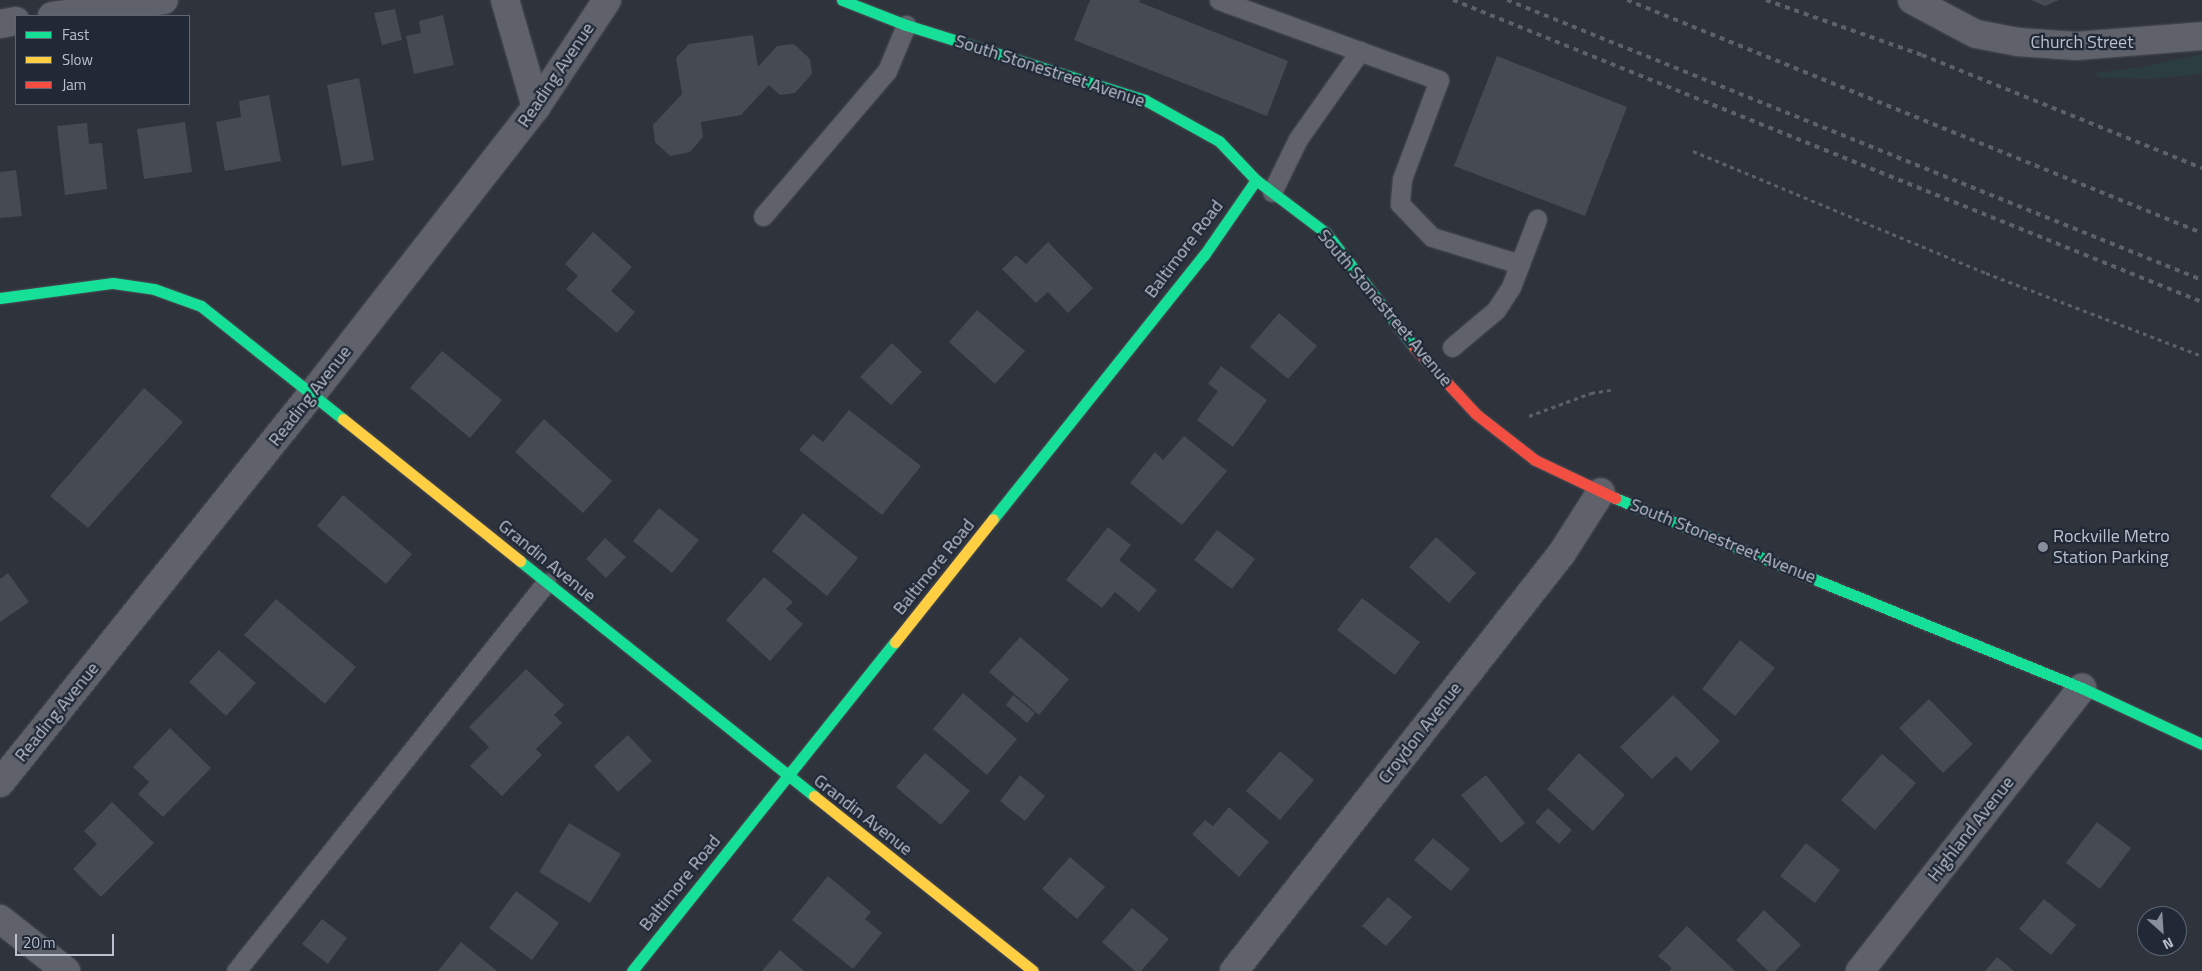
<!DOCTYPE html>
<html>
<head>
<meta charset="utf-8">
<style>
  body { margin:0 }
  #map { position:relative; width:2202px; height:971px; overflow:hidden; background:#2f333c; font-family:"Titillium Web",sans-serif }
  div>[style] { position:absolute }
  [style*='--x'] { left:calc(var(--x)*1px); top:calc(var(--y)*1px); width:calc(var(--w)*1px); rotate:calc(var(--a)*1deg) }
  .green>* { inset:0; background:#2c3d42 }
  .building>* { inset:0; background:#464a51 }
  .path>* { height:3px; margin-top:-1.5px; transform-origin:0; background:repeating-linear-gradient(90deg,#5c6167 0 4px,transparent 0 8px) }
  .roads { filter:drop-shadow(0 0 1px #4b4e55) drop-shadow(0 0 1px #4b4e55) }
  .lane>* { height:19px; margin:-9.5px; padding:0 9.5px; transform-origin:9.5px; border-radius:9.5px; background:#5f626a }
  .street>* { height:28px; margin:-14px; padding:0 14px; transform-origin:14px; border-radius:14px; background:#5f626a }
  .fast>* { height:11px; margin:-5.5px; padding:0 5.5px; transform-origin:5.5px; border-radius:5.5px; background:#16e098 }
  .slow>* { height:11px; margin:-5.5px; padding:0 5.5px; transform-origin:5.5px; border-radius:5.5px; background:#ffcf43 }
  .jam>* { height:11px; margin:-5.5px; padding:0 5.5px; transform-origin:5.5px; border-radius:5.5px; background:#f24e42 }
  .rail>* { height:4px; margin-top:-2px; transform-origin:0; background:repeating-linear-gradient(90deg,#5d6168 0 5px,transparent 0 10px) }
  .dots>* { width:14px; height:14px; translate:-50% -50%; box-sizing:border-box; border:2px solid #212937; border-radius:50% }
  span { translate:-50% -50%; white-space:nowrap; text-align:center; line-height:1.15; -webkit-text-stroke:4.5px #212937; paint-order:stroke }
  .street-label { font-size:18px; color:#bac0cc }
  .poi-label { font-size:18px; color:#bac0cc }
  .left { translate:0 -50%; text-align:left }
  .legend { position:absolute; left:15px; top:15px; width:175px; height:90px; box-sizing:border-box; background:#212937; border:1px solid #5e6573; margin:0; padding:6px 9px; list-style:none; font-size:15px; color:#bac0cc }
  .legend li { display:flex; align-items:center; gap:10px; height:25px }
  .legend b { width:25px; border:1px solid #5e6573 }
  .north { position:absolute; left:2137px; top:906px; width:50px; height:50px; box-sizing:border-box; background:#212937; border:1px solid #5e6573; border-radius:50%; rotate:154deg; font-size:14px; font-weight:700; line-height:20px; text-align:center; color:#bac0cc }
  .north::after { content:''; display:block; margin:auto; width:18px; height:22px; background:#898f9a; clip-path:polygon(50% 0,100% 100%,50% 72%,0 100%) }
  .scale { position:absolute; left:15px; top:934px; width:99px; height:22px; box-sizing:border-box; border:2px solid #bac0cc; border-top:0; padding-left:6px; font-size:15px; line-height:18px; white-space:nowrap; color:#bac0cc; -webkit-text-stroke:4px #212937; paint-order:stroke }
</style>
</head>
<body>
<div id="map">
  <div class="green">
    <div style="clip-path:polygon(2202px 54px,2202px 74px,2149px 79px,2099px 77px,2095px 73px,2142px 67px)"></div>
  </div>
  <div class="building">
    <div style="clip-path:polygon(1090px 0,1140px 0,1139px 2px,1288px 61px,1267px 116px,1074px 40px)"></div>
    <div style="clip-path:polygon(2031px 0,2059px 0,2045px 6px)"></div>
    <div style="clip-path:polygon(395px 9px,402px 40px,382px 45px,374px 13px)"></div>
    <div style="clip-path:polygon(443px 15px,454px 65px,414px 74px,406px 36px,421px 33px,419px 21px)"></div>
    <div style="clip-path:polygon(753px 35px,758px 67px,777px 46px,794px 44px,810px 59px,812px 74px,795px 93px,780px 95px,769px 85px,741px 115px,701px 122px,703px 137px,690px 152px,670px 156px,655px 142px,653px 125px,682px 94px,676px 58px,689px 44px)"></div>
    <div style="clip-path:polygon(1497px 56px,1627px 107px,1585px 216px,1454px 166px)"></div>
    <div style="clip-path:polygon(359px 78px,374px 160px,342px 166px,327px 85px)"></div>
    <div style="clip-path:polygon(269px 95px,281px 161px,225px 171px,216px 122px,241px 117px,239px 101px)"></div>
    <div style="clip-path:polygon(185px 122px,192px 172px,144px 179px,137px 129px)"></div>
    <div style="clip-path:polygon(87px 123px,89px 144px,102px 143px,107px 189px,65px 195px,57px 126px)"></div>
    <div style="clip-path:polygon(16px 170px,22px 216px,0 218px,0 172px)"></div>
    <div style="clip-path:polygon(593px 232px,632px 267px,611px 291px,635px 312px,617px 333px,566px 289px,578px 276px,565px 264px)"></div>
    <div style="clip-path:polygon(1048px 242px,1093px 288px,1068px 313px,1048px 292px,1036px 303px,1002px 269px,1016px 255px,1026px 264px)"></div>
    <div style="clip-path:polygon(977px 310px,1025px 351px,995px 384px,949px 342px)"></div>
    <div style="clip-path:polygon(1279px 313px,1317px 346px,1288px 379px,1250px 347px)"></div>
    <div style="clip-path:polygon(892px 343px,922px 372px,891px 405px,860px 377px)"></div>
    <div style="clip-path:polygon(442px 351px,502px 400px,470px 438px,410px 388px)"></div>
    <div style="clip-path:polygon(1221px 366px,1267px 400px,1233px 447px,1197px 420px,1218px 391px,1208px 384px)"></div>
    <div style="clip-path:polygon(144px 388px,183px 422px,88px 528px,50px 496px)"></div>
    <div style="clip-path:polygon(849px 410px,921px 466px,882px 515px,799px 450px,813px 434px,823px 442px)"></div>
    <div style="clip-path:polygon(544px 419px,612px 481px,583px 513px,515px 452px)"></div>
    <div style="clip-path:polygon(1184px 436px,1227px 471px,1182px 525px,1130px 483px,1155px 452px,1163px 460px)"></div>
    <div style="clip-path:polygon(343px 495px,412px 554px,386px 584px,317px 526px)"></div>
    <div style="clip-path:polygon(659px 508px,699px 540px,672px 573px,633px 541px)"></div>
    <div style="clip-path:polygon(803px 513px,858px 558px,827px 596px,772px 551px)"></div>
    <div style="clip-path:polygon(1108px 527px,1131px 545px,1119px 560px,1157px 590px,1139px 612px,1115px 592px,1102px 608px,1066px 580px)"></div>
    <div style="clip-path:polygon(1217px 530px,1255px 559px,1232px 589px,1194px 560px)"></div>
    <div style="clip-path:polygon(1436px 537px,1476px 573px,1449px 603px,1409px 567px)"></div>
    <div style="clip-path:polygon(605px 538px,626px 557px,606px 578px,586px 559px)"></div>
    <div style="clip-path:polygon(8px 573px,29px 602px,0 622px,0 579px)"></div>
    <div style="clip-path:polygon(764px 577px,793px 602px,786px 609px,803px 624px,770px 661px,726px 620px)"></div>
    <div style="clip-path:polygon(1362px 598px,1420px 642px,1395px 675px,1337px 630px)"></div>
    <div style="clip-path:polygon(276px 599px,356px 667px,325px 704px,244px 635px)"></div>
    <div style="clip-path:polygon(1020px 637px,1069px 679px,1039px 715px,989px 672px)"></div>
    <div style="clip-path:polygon(1740px 640px,1775px 668px,1735px 716px,1702px 689px)"></div>
    <div style="clip-path:polygon(219px 650px,256px 683px,226px 716px,189px 682px)"></div>
    <div style="clip-path:polygon(526px 669px,564px 705px,554px 715px,562px 723px,536px 749px,542px 755px,502px 796px,470px 766px,489px 747px,469px 727px)"></div>
    <div style="clip-path:polygon(963px 693px,1017px 739px,987px 775px,933px 729px)"></div>
    <div style="clip-path:polygon(1013px 695px,1035px 713px,1027px 723px,1006px 705px)"></div>
    <div style="clip-path:polygon(1673px 695px,1720px 741px,1691px 771px,1676px 756px,1652px 779px,1620px 747px)"></div>
    <div style="clip-path:polygon(1929px 699px,1973px 744px,1943px 773px,1899px 728px)"></div>
    <div style="clip-path:polygon(170px 728px,211px 768px,163px 817px,138px 794px,149px 782px,133px 767px)"></div>
    <div style="clip-path:polygon(628px 735px,652px 761px,618px 792px,594px 766px)"></div>
    <div style="clip-path:polygon(1280px 751px,1314px 780px,1280px 820px,1246px 791px)"></div>
    <div style="clip-path:polygon(925px 753px,970px 791px,941px 825px,896px 787px)"></div>
    <div style="clip-path:polygon(1579px 753px,1625px 795px,1593px 831px,1547px 789px)"></div>
    <div style="clip-path:polygon(1882px 754px,1916px 783px,1875px 830px,1841px 800px)"></div>
    <div style="clip-path:polygon(1020px 775px,1045px 796px,1025px 821px,1000px 801px)"></div>
    <div style="clip-path:polygon(1486px 775px,1525px 823px,1501px 843px,1461px 795px)"></div>
    <div style="clip-path:polygon(112px 802px,154px 843px,101px 897px,73px 869px,97px 844px,84px 831px)"></div>
    <div style="clip-path:polygon(1229px 807px,1269px 842px,1239px 877px,1192px 834px,1205px 820px,1213px 826px)"></div>
    <div style="clip-path:polygon(1548px 808px,1572px 830px,1559px 844px,1535px 822px)"></div>
    <div style="clip-path:polygon(2097px 822px,2131px 848px,2100px 889px,2066px 863px)"></div>
    <div style="clip-path:polygon(569px 823px,621px 854px,590px 903px,539px 872px)"></div>
    <div style="clip-path:polygon(1433px 838px,1470px 869px,1451px 891px,1414px 860px)"></div>
    <div style="clip-path:polygon(1806px 843px,1840px 870px,1815px 903px,1780px 876px)"></div>
    <div style="clip-path:polygon(1070px 857px,1105px 887px,1077px 919px,1042px 889px)"></div>
    <div style="clip-path:polygon(828px 876px,871px 912px,865px 919px,882px 933px,853px 969px,792px 920px)"></div>
    <div style="clip-path:polygon(516px 891px,559px 923px,532px 960px,489px 928px)"></div>
    <div style="clip-path:polygon(1388px 897px,1412px 917px,1386px 946px,1362px 926px)"></div>
    <div style="clip-path:polygon(2044px 899px,2076px 925px,2051px 955px,2019px 929px)"></div>
    <div style="clip-path:polygon(1132px 908px,1169px 939px,1141px 971px,1135px 971px,1102px 942px)"></div>
    <div style="clip-path:polygon(1764px 910px,1801px 945px,1775px 971px,1768px 971px,1736px 940px)"></div>
    <div style="clip-path:polygon(322px 919px,347px 938px,328px 964px,302px 944px)"></div>
    <div style="clip-path:polygon(1687px 926px,1735px 971px,1669px 971px,1672px 968px,1658px 956px)"></div>
    <div style="clip-path:polygon(461px 942px,497px 971px,438px 971px)"></div>
    <div style="clip-path:polygon(780px 950px,804px 971px,762px 971px)"></div>
    <div style="clip-path:polygon(1997px 957px,2014px 971px,1985px 971px)"></div>
  </div>
  <div class="path">
    <div style="--x:1693;--y:151;--w:317;--a:22.6"></div>
    <div style="--x:1986;--y:273;--w:231;--a:21"></div>
    <div style="--x:1529;--y:416;--w:66;--a:-20.4"></div>
    <div style="--x:1591;--y:393;--w:20;--a:-9"></div>
  </div>
  <div class="roads">
    <div class="lane">
      <div style="--x:1219;--y:0;--w:234;--a:20"></div>
      <div style="--x:1439;--y:80;--w:106;--a:110.5"></div>
      <div style="--x:1402;--y:179;--w:25;--a:95"></div>
      <div style="--x:1400;--y:204;--w:46;--a:45.9"></div>
      <div style="--x:1432;--y:237;--w:92;--a:17.1"></div>
      <div style="--x:1272;--y:192;--w:59;--a:-63.9"></div>
      <div style="--x:1298;--y:139;--w:108;--a:-54.8"></div>
      <div style="--x:763;--y:216;--w:191;--a:-49.5"></div>
      <div style="--x:887;--y:71;--w:50;--a:-67.6"></div>
      <div style="--x:1452;--y:347;--w:57;--a:-40.1"></div>
      <div style="--x:1496;--y:310;--w:27;--a:-57"></div>
      <div style="--x:1511;--y:287;--w:73;--a:-69.1"></div>
      <div style="--x:236;--y:971;--w:497;--a:-51.4"></div>
    </div>
    <div class="street">
      <div style="--x:505;--y:0;--w:111;--a:73.8"></div>
      <div style="--x:1912;--y:0;--w:72;--a:28"></div>
      <div style="--x:1976;--y:34;--w:43;--a:10.8"></div>
      <div style="--x:2018;--y:42;--w:58;--a:3.9"></div>
      <div style="--x:2076;--y:46;--w:126;--a:-4.5"></div>
      <div style="--x:52;--y:16;--w:113;--a:-8.1"></div>
      <div style="--x:0;--y:24;--w:16;--a:-11"></div>
      <div style="--x:0;--y:783;--w:499;--a:-51.3"></div>
      <div style="--x:312;--y:394;--w:364;--a:-52"></div>
      <div style="--x:536;--y:107;--w:128;--a:-56.4"></div>
      <div style="--x:0;--y:919;--w:84;--a:38.2"></div>
      <div style="--x:1234;--y:971;--w:531;--a:-51.88"></div>
      <div style="--x:1562;--y:553;--w:72;--a:-57.4"></div>
      <div style="--x:1860;--y:971;--w:360;--a:-51.9"></div>
    </div>
    <div class="fast">
      <div style="--x:842;--y:0;--w:69;--a:21.3"></div>
      <div style="--x:906;--y:25;--w:250;--a:17.4"></div>
      <div style="--x:1145;--y:100;--w:85;--a:29"></div>
      <div style="--x:1219;--y:141;--w:54;--a:46.5"></div>
      <div style="--x:1256;--y:180;--w:88;--a:37.1"></div>
      <div style="--x:1326;--y:233;--w:144;--a:52.3"></div>
      <div style="--x:0;--y:298;--w:114;--a:-7.6"></div>
      <div style="--x:113;--y:283;--w:41;--a:8.3"></div>
      <div style="--x:154;--y:289;--w:50;--a:19.9"></div>
      <div style="--x:201;--y:306;--w:181;--a:38.5"></div>
      <div style="--x:1615;--y:498;--w:504;--a:22.14"></div>
      <div style="--x:2082;--y:688;--w:132;--a:25"></div>
      <div style="--x:993;--y:519;--w:338;--a:-51.4"></div>
      <div style="--x:1204;--y:255;--w:91;--a:-55.3"></div>
      <div style="--x:520;--y:561;--w:376;--a:38.6"></div>
      <div style="--x:632;--y:971;--w:421;--a:-51.4"></div>
    </div>
    <div class="slow">
      <div style="--x:343;--y:419;--w:227;--a:38.7"></div>
      <div style="--x:895;--y:642;--w:157;--a:-51.5"></div>
      <div style="--x:814;--y:796;--w:280;--a:38.6"></div>
    </div>
    <div class="jam">
      <div style="--x:1414;--y:347;--w:91;--a:47.2"></div>
      <div style="--x:1476;--y:414;--w:75;--a:37.9"></div>
      <div style="--x:1535;--y:460;--w:89;--a:25.4"></div>
    </div>
  </div>
  <div class="rail">
    <div style="--x:1453;--y:0;--w:808;--a:21.96"></div>
    <div style="--x:1507;--y:0;--w:749;--a:21.94"></div>
    <div style="--x:1627;--y:0;--w:620;--a:22.06"></div>
    <div style="--x:1766;--y:0;--w:165;--a:19.4"></div>
    <div style="--x:1922;--y:55;--w:302;--a:22"></div>
  </div>
  <div class="dots">
    <div style="left:2043px;top:547px;background:#898f9a"></div>
  </div>
  <div class="street-label">
    <span style="left:2082px;top:42px">Church Street</span>
    <span style="left:1050px;top:71px;rotate:18deg">South Stonestreet Avenue</span>
    <span style="left:556px;top:75px;rotate:-56deg">Reading Avenue</span>
    <span style="left:1184px;top:249px;rotate:-53deg">Baltimore Road</span>
    <span style="left:1385px;top:308px;rotate:50deg">South Stonestreet Avenue</span>
    <span style="left:310px;top:396px;rotate:-52deg">Reading Avenue</span>
    <span style="left:1723px;top:541px;rotate:22deg">South Stonestreet Avenue</span>
    <span style="left:547px;top:561px;rotate:39deg">Grandin Avenue</span>
    <span style="left:934px;top:567px;rotate:-51deg">Baltimore Road</span>
    <span style="left:57px;top:712px;rotate:-51deg">Reading Avenue</span>
    <span style="left:1420px;top:733px;rotate:-52deg">Croydon Avenue</span>
    <span style="left:863px;top:815px;rotate:38deg">Grandin Avenue</span>
    <span style="left:1971px;top:829px;rotate:-52deg">Highland Avenue</span>
    <span style="left:680px;top:883px;rotate:-51deg">Baltimore Road</span>
  </div>
  <div class="poi-label">
    <span class="left" style="left:2053px;top:547px">Rockville Metro<br>Station Parking</span>
  </div>
  <ul class="legend">
  <li><b style="height:6px;background:#16e098"></b>Fast</li>
  <li><b style="height:6px;background:#ffcf43"></b>Slow</li>
  <li><b style="height:6px;background:#f24e42"></b>Jam</li>
  </ul>
  <div class="north">N</div>
  <div class="scale">20 m</div>
</div>
</body>
</html>
